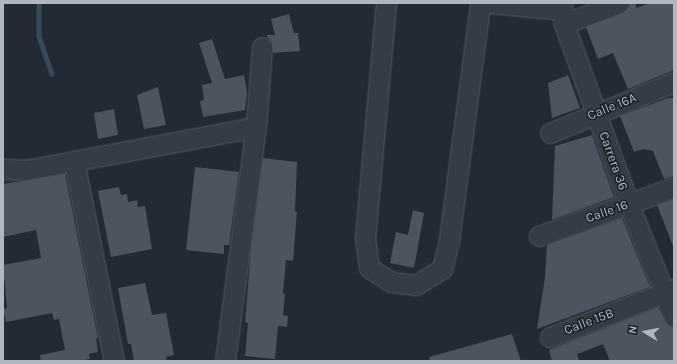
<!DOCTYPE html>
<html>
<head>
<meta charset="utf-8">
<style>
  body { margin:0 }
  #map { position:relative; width:677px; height:364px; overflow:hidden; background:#222a34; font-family:Karla,sans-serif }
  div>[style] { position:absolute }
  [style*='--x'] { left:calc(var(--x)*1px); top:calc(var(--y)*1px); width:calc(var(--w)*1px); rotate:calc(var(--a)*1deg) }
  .stream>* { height:4.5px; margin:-2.25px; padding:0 2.25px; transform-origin:2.25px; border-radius:2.25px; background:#3a485b }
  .building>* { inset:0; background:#4b545f }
  .roads { filter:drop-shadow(0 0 1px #535a62) drop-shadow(0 0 1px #535a62) }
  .minor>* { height:19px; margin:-9.5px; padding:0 9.5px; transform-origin:9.5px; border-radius:9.5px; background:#353c45 }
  span { translate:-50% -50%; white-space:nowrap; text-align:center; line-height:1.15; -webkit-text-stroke:3px #1b2129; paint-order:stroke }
  .street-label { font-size:13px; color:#b0b7c1 }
  .frame { position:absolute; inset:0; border:4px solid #b0b7c1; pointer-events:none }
  .north { position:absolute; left:625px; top:312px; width:40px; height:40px; -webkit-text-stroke:3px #1b2129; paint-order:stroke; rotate:280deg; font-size:11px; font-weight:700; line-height:16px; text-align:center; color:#b0b7c1 }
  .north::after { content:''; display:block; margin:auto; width:14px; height:18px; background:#b0b7c1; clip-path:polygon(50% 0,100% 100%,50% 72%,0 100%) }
</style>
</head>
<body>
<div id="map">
  <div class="stream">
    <div style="--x:39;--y:3;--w:33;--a:90"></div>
    <div style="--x:39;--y:36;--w:40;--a:71.1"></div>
  </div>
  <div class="building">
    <div style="clip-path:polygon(630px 3px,636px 3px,636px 8px,650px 3px,674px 3px,674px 70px,628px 89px,613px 53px,598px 59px,586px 27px,623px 13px)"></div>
    <div style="clip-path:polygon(289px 14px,294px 33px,298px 33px,300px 51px,273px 53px,272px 43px,266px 35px,275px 35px,271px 19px)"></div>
    <div style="clip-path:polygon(212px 39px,225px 79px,244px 75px,247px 93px,245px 110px,203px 117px,200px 101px,204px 100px,202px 85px,212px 83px,199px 43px)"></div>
    <div style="clip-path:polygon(568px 75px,580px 108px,552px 118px,548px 83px)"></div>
    <div style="clip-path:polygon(158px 87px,166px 125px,144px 129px,137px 95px)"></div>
    <div style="clip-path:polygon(668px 98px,674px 98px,674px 176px,664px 179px,653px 151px,643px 149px,634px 152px,620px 116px)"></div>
    <div style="clip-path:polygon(114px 109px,118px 135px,98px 139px,94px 113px)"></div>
    <div style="clip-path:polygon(592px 135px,614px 197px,552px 220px,555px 146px)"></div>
    <div style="clip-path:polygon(263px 158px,297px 162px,295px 211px,297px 212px,293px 261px,286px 260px,283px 293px,285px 294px,283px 315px,288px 316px,287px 327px,278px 326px,275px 359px,245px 356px,248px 323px,245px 322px,251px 248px)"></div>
    <div style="clip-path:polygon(195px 167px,239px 172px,229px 245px,224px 245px,224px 254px,186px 250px)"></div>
    <div style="clip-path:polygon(65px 174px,98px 338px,96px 338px,98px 352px,89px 354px,90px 359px,78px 361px,41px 361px,40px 355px,65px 350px,59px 319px,54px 320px,52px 313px,6px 322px,3px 309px,7px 308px,3px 265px,41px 258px,36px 230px,3px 237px,3px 184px)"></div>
    <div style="clip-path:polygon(119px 187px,121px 195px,127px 194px,128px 202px,137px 200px,138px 207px,145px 206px,152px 249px,111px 257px,98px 191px)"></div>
    <div style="clip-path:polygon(674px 199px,674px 245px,673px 246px,657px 205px)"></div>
    <div style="clip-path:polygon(413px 210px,424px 213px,414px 268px,390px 263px,396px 232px,408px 235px)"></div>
    <div style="clip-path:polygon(622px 218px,650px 287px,537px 329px,545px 277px,547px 245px)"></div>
    <div style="clip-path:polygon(145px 283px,152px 315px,166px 313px,174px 355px,166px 357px,167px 361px,134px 361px,131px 344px,128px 344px,118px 288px)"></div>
    <div style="clip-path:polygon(658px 307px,667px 325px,674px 328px,674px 361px,610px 361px,603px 344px,577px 354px,579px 361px,552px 361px,549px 350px)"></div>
    <div style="clip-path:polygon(512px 334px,521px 361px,430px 361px,429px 357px)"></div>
  </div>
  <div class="roads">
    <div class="minor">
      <div style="--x:386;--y:3;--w:236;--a:95.1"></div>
      <div style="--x:365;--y:238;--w:30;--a:82"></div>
      <div style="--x:369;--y:268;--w:26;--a:32"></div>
      <div style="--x:391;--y:282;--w:25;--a:7"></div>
      <div style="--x:416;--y:285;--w:31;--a:-32"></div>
      <div style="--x:442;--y:269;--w:30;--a:-76"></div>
      <div style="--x:449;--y:240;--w:239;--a:-82.5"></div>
      <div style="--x:490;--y:3;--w:73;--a:5.5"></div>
      <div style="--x:562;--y:3;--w:21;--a:85"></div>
      <div style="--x:564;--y:24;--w:192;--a:70.2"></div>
      <div style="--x:629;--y:205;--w:121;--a:68.1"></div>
      <div style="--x:564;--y:24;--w:59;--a:-20.9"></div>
      <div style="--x:550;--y:133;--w:134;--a:-22.4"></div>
      <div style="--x:74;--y:161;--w:204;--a:78.7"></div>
      <div style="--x:3;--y:169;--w:23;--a:2"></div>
      <div style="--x:26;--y:170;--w:234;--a:-10.6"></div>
      <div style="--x:539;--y:236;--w:144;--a:-19.9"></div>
      <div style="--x:550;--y:337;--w:133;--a:-21.2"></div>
      <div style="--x:225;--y:361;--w:236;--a:-82.5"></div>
      <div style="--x:256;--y:127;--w:80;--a:-85.7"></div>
    </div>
  </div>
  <div class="street-label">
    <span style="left:612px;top:107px;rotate:-22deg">Calle 16A</span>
    <span style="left:613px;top:161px;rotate:70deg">Carrera 36</span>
    <span style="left:607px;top:212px;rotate:-19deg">Calle 16</span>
    <span style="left:589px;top:322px;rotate:-21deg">Calle 15B</span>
  </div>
  <div class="frame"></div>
  <div class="north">N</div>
</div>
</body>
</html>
